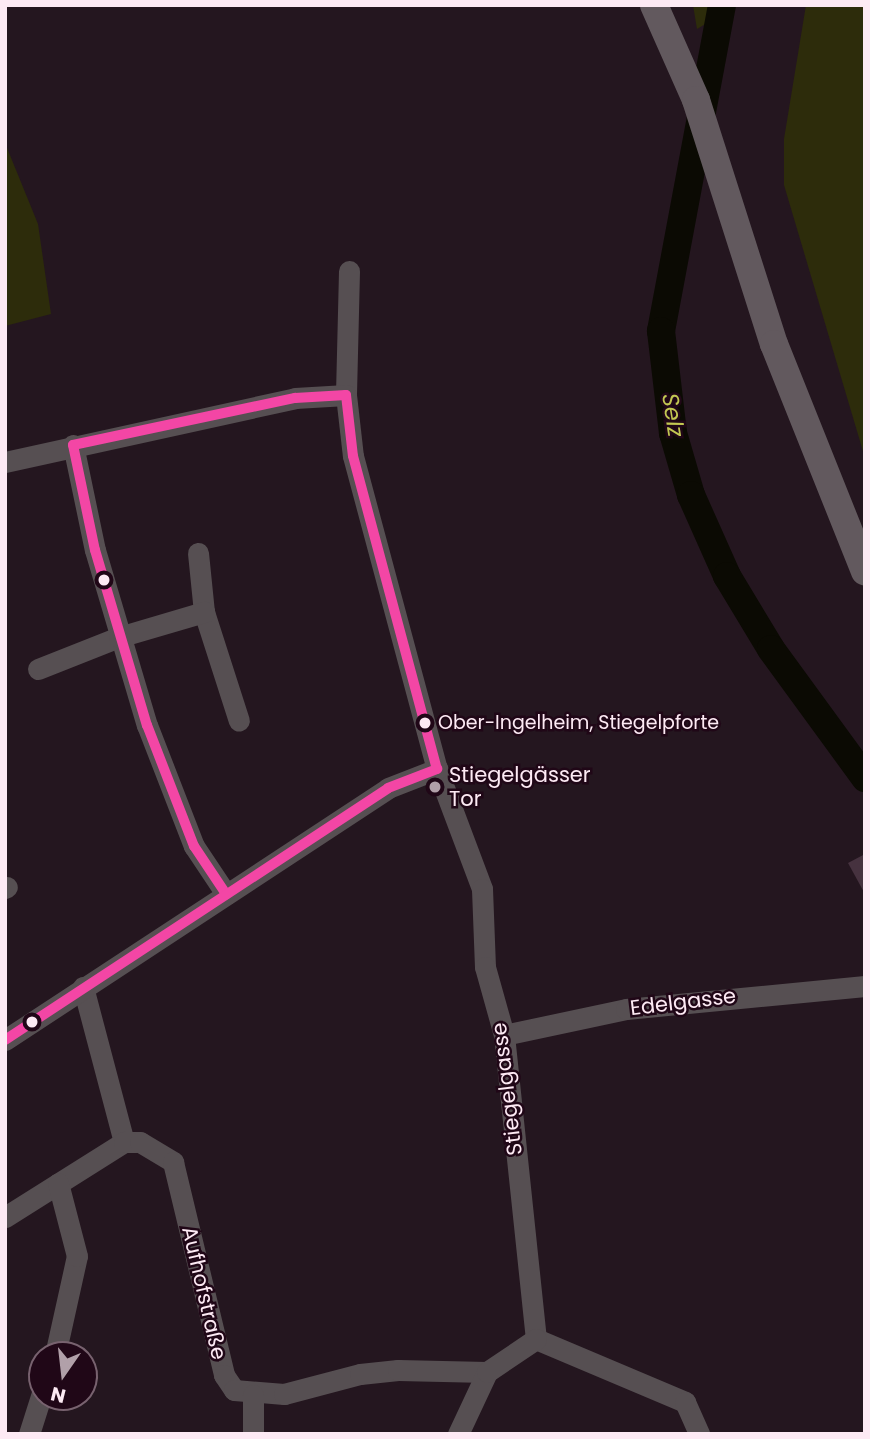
<!DOCTYPE html>
<html>
<head>
<meta charset="utf-8">
<style>
  body { margin:0 }
  #map { position:relative; width:870px; height:1439px; overflow:hidden; background:#24161f; font-family:Poppins,sans-serif }
  div>[style] { position:absolute }
  [style*='--x'] { left:calc(var(--x)*1px); top:calc(var(--y)*1px); width:calc(var(--w)*1px); rotate:calc(var(--a)*1deg) }
  .green>* { inset:0; background:#2d2c0b }
  .river>* { height:28px; margin:-14px; padding:0 14px; transform-origin:14px; border-radius:14px; background:#0b0a03 }
  .building>* { inset:0; background:#46323f }
  .minor>* { height:21px; margin:-10.5px; padding:0 10.5px; transform-origin:10.5px; border-radius:10.5px; background:#564f52 }
  .major>* { height:28px; margin:-14px; padding:0 14px; transform-origin:14px; border-radius:14px; background:#62595e }
  .bus-1>* { height:10px; margin:-5px; padding:0 5px; transform-origin:5px; border-radius:5px; background:#f346a5 }
  .dots>* { width:19px; height:19px; translate:-50% -50%; box-sizing:border-box; border:4px solid #200717; border-radius:50% }
  span { translate:-50% -50%; white-space:nowrap; text-align:center; line-height:1.15; -webkit-text-stroke:5px #200717; paint-order:stroke }
  .bus-label { font-size:19px; color:#fdeaf4 }
  .left { translate:0 -50%; text-align:left }
  .poi-label { font-size:21px; color:#fdeaf4 }
  .street-label { font-size:21px; color:#fdeaf4 }
  .water-label { font-size:23px; color:#c3c852; font-style:italic }
  .frame { position:absolute; inset:0; border:7px solid #fdeaf4; pointer-events:none }
  .north { position:absolute; left:28px; top:1341px; width:70px; height:70px; box-sizing:border-box; background:#200717; border:2px solid #78626f; border-radius:50%; rotate:194deg; font-size:19px; font-weight:700; line-height:28px; text-align:center; color:#fdeaf4 }
  .north::after { content:''; display:block; margin:auto; width:24px; height:32px; background:#b1a0a9; clip-path:polygon(50% 0,100% 100%,50% 72%,0 100%) }
</style>
</head>
<body>
<div id="map">
  <div class="green">
    <div style="clip-path:polygon(693px 5px,737px 5px,697px 29px)"></div>
    <div style="clip-path:polygon(806px 5px,865px 5px,865px 458px,784px 185px,784px 139px)"></div>
    <div style="clip-path:polygon(5px 143px,38px 224px,51px 314px,5px 326px)"></div>
  </div>
  <div class="river">
    <div style="--x:722;--y:5;--w:332;--a:100.6"></div>
    <div style="--x:661;--y:331;--w:103;--a:83.3"></div>
    <div style="--x:673;--y:433;--w:65;--a:73.8"></div>
    <div style="--x:691;--y:495;--w:89;--a:66"></div>
    <div style="--x:727;--y:576;--w:85;--a:58.9"></div>
    <div style="--x:771;--y:649;--w:160;--a:53.9"></div>
  </div>
  <div class="building">
    <div style="clip-path:polygon(865px 854px,865px 894px,848px 863px)"></div>
  </div>
  <div class="minor">
    <div style="--x:349;--y:271;--w:124;--a:91.4"></div>
    <div style="--x:346;--y:395;--w:61;--a:83.5"></div>
    <div style="--x:353;--y:456;--w:324;--a:75"></div>
    <div style="--x:437;--y:769;--w:128;--a:69.4"></div>
    <div style="--x:482;--y:889;--w:78;--a:87.8"></div>
    <div style="--x:485;--y:967;--w:71;--a:74.4"></div>
    <div style="--x:504;--y:1035;--w:306;--a:84"></div>
    <div style="--x:73;--y:445;--w:107;--a:78.2"></div>
    <div style="--x:95;--y:550;--w:183;--a:73.5"></div>
    <div style="--x:147;--y:725;--w:130;--a:68.8"></div>
    <div style="--x:194;--y:846;--w:58;--a:56.3"></div>
    <div style="--x:5;--y:462;--w:297;--a:-12.4"></div>
    <div style="--x:295;--y:398;--w:51;--a:-3.4"></div>
    <div style="--x:198;--y:553;--w:59;--a:84.2"></div>
    <div style="--x:204;--y:612;--w:114;--a:72.2"></div>
    <div style="--x:38;--y:669;--w:87;--a:-21.6"></div>
    <div style="--x:119;--y:637;--w:89;--a:-16.4"></div>
    <div style="--x:5;--y:888;--w:2;--a:-27"></div>
    <div style="--x:83;--y:987;--w:160;--a:75.2"></div>
    <div style="--x:504;--y:1035;--w:125;--a:-12"></div>
    <div style="--x:626;--y:1009;--w:240;--a:-5.5"></div>
    <div style="--x:5;--y:1040;--w:458;--a:-33.3"></div>
    <div style="--x:388;--y:788;--w:53;--a:-21.2"></div>
    <div style="--x:5;--y:1217;--w:141;--a:-32.2"></div>
    <div style="--x:124;--y:1142;--w:16;--a:0"></div>
    <div style="--x:140;--y:1142;--w:39;--a:31"></div>
    <div style="--x:173;--y:1162;--w:219;--a:76.5"></div>
    <div style="--x:224;--y:1375;--w:18;--a:56"></div>
    <div style="--x:234;--y:1390;--w:50;--a:4.6"></div>
    <div style="--x:284;--y:1394;--w:79;--a:-14.7"></div>
    <div style="--x:360;--y:1374;--w:38;--a:-6"></div>
    <div style="--x:398;--y:1370;--w:89;--a:1.3"></div>
    <div style="--x:536;--y:1339;--w:162;--a:22.9"></div>
    <div style="--x:685;--y:1402;--w:35;--a:66"></div>
    <div style="--x:55;--y:1355;--w:101;--a:-77.5"></div>
    <div style="--x:77;--y:1256;--w:75;--a:-104.6"></div>
    <div style="--x:29;--y:1434;--w:43;--a:-72.4"></div>
    <div style="--x:253;--y:1434;--w:39;--a:-90"></div>
    <div style="--x:458;--y:1434;--w:68;--a:-64.9"></div>
    <div style="--x:487;--y:1372;--w:59;--a:-34"></div>
  </div>
  <div class="major">
    <div style="--x:654;--y:5;--w:104;--a:66.1"></div>
    <div style="--x:696;--y:100;--w:256;--a:72.3"></div>
    <div style="--x:774;--y:344;--w:245;--a:68.2"></div>
  </div>
  <div class="bus-1">
    <div style="--x:346;--y:395;--w:61;--a:83.5"></div>
    <div style="--x:353;--y:456;--w:324;--a:75"></div>
    <div style="--x:73;--y:445;--w:107;--a:78.2"></div>
    <div style="--x:95;--y:550;--w:183;--a:73.5"></div>
    <div style="--x:147;--y:725;--w:130;--a:68.8"></div>
    <div style="--x:194;--y:846;--w:58;--a:56.3"></div>
    <div style="--x:73;--y:445;--w:227;--a:-12"></div>
    <div style="--x:295;--y:398;--w:51;--a:-3.4"></div>
    <div style="--x:5;--y:1040;--w:458;--a:-33.3"></div>
    <div style="--x:388;--y:788;--w:53;--a:-21.2"></div>
  </div>
  <div class="dots">
    <div style="left:104px;top:580px;background:#fdeaf4"></div>
    <div style="left:425px;top:723px;background:#fdeaf4"></div>
    <div style="left:435px;top:787px;background:#b1a0a9"></div>
    <div style="left:32px;top:1022px;background:#fdeaf4"></div>
  </div>
  <div class="bus-label">
    <span class="left" style="left:438px;top:723px">Ober-Ingelheim, Stiegelpforte</span>
  </div>
  <div class="poi-label">
    <span class="left" style="left:449px;top:787px">Stiegelgässer<br>Tor</span>
  </div>
  <div class="street-label">
    <span style="left:683px;top:1002px;rotate:-7deg">Edelgasse</span>
    <span style="left:507px;top:1089px;rotate:-97deg">Stiegelgasse</span>
    <span style="left:204px;top:1293px;rotate:77deg">Aufhofstraße</span>
  </div>
  <div class="water-label">
    <span style="left:673px;top:415px;rotate:81deg">Selz</span>
  </div>
  <div class="frame"></div>
  <div class="north">N</div>
</div>
</body>
</html>
